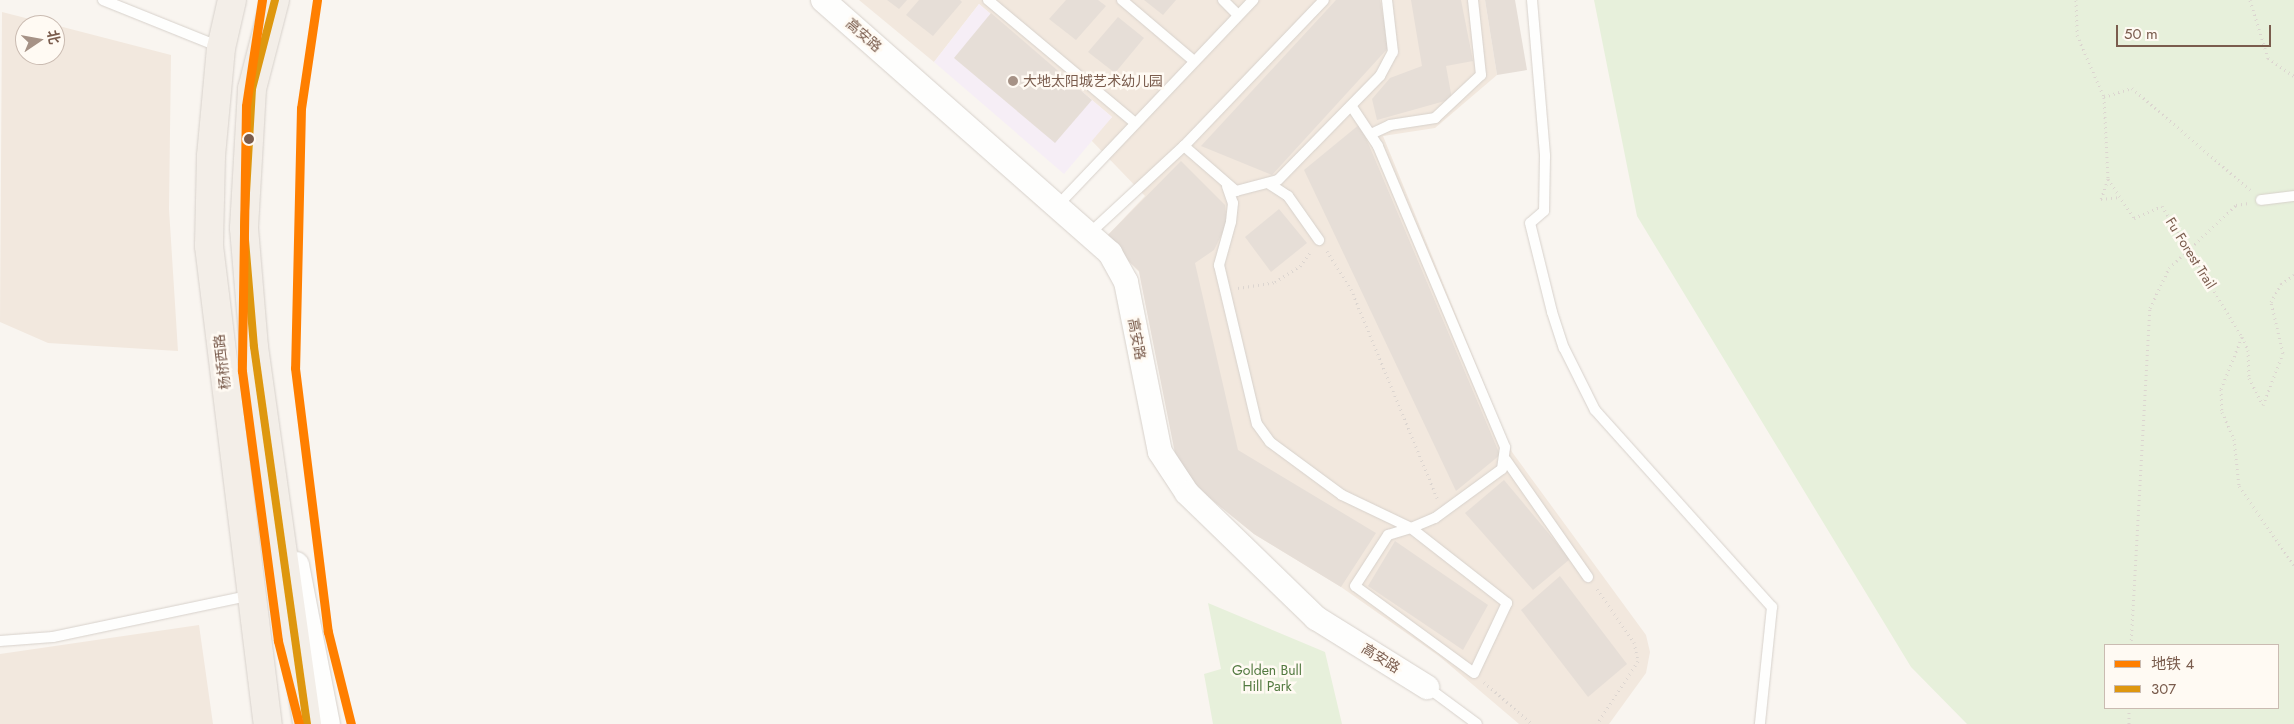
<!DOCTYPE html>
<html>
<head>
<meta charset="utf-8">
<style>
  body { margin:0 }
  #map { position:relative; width:2294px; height:724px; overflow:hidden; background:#f9f5f0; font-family:Jost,"Noto Sans SC",sans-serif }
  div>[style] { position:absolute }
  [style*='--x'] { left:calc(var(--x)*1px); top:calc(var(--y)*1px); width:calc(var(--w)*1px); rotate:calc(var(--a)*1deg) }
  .residential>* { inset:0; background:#f2e8de }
  .education>* { inset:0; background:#f6eef6 }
  .green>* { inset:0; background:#e7f0db }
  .building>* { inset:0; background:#e6ded7 }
  .path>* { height:3px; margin-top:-1.5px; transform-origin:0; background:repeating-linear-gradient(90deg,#dcd5d0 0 1px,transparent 0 5px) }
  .roads { filter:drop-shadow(0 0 1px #d7d1cb) drop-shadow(0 0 1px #d7d1cb) }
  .service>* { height:10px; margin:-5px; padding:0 5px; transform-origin:5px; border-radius:5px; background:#fefefd }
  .tertiary>* { height:24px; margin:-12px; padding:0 12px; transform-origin:12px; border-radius:12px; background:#fefefd }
  .secondary>* { height:26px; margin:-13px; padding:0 13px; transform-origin:13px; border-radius:13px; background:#fefefd }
  .primary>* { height:28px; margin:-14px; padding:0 14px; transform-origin:14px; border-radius:14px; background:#f3eee8 }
  .path-bridge>* { height:3px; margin-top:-1.5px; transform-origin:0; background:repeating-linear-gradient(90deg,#dcd5d0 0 1px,transparent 0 5px) }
  .bus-1>* { height:8px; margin:-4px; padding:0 4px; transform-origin:4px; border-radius:4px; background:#de970f }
  .metro-1>* { height:9px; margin:-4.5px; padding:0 4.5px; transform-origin:4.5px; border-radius:4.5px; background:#ff7f00 }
  .dots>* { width:14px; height:14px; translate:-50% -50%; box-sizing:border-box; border:2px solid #fffaf3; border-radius:50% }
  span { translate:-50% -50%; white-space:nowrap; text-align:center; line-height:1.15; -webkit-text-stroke:5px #fffaf3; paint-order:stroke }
  .street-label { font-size:14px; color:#7a5c4d }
  .poi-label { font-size:14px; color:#7a5c4d }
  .left { translate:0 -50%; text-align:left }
  .park-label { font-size:14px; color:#537a41 }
  .legend { position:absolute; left:2104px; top:644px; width:175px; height:65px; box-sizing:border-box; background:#fffaf3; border:1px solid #cabbb1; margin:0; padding:6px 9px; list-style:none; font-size:15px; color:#7a5c4d }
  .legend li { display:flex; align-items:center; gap:10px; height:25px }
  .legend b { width:25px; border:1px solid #cabbb1 }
  .north { position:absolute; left:15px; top:15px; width:50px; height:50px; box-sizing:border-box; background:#fffaf3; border:1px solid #cabbb1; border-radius:50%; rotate:78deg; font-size:14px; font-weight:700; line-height:20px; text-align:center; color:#7a5c4d }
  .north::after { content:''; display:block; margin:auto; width:18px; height:22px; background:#a69286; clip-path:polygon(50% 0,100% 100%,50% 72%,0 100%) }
  .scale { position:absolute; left:2116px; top:25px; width:155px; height:22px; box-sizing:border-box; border:2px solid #7a5c4d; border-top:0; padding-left:6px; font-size:15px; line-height:18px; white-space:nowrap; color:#7a5c4d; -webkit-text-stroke:4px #fffaf3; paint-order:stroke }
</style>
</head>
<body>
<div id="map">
  <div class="residential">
    <div style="clip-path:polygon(859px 0,1485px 0,1497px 75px,1435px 128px,1383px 136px,1512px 452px,1646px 635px,1650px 652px,1646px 673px,1609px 724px,1519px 724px,1439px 656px,1341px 587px,1254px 534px,1179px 473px,1139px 272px,1105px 238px,1145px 196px,1091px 140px,1112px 117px,979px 4px,934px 62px)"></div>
    <div style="clip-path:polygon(2px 12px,53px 25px,25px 25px,25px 55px,55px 55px,55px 25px,171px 55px,169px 209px,178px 351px,48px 343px,0 322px)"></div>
    <div style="clip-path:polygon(199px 625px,213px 724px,0 724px,0 654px)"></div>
  </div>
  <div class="education">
    <div style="clip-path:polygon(979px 4px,1112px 117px,1064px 174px,934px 62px)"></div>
  </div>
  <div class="green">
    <div style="clip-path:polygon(evenodd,1594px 0,2294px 0,2294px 724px,1967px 724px,1911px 667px,1637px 216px,1594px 0,2105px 645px,2278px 645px,2278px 708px,2105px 708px,2105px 645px)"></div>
    <div style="clip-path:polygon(1208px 603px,1325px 652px,1342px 724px,1213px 724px,1204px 674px,1221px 669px)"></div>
  </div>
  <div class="building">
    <div style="clip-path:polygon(887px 0,907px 0,899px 9px)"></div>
    <div style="clip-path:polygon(919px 0,960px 0,962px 2px,933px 36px,906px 15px)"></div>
    <div style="clip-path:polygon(1066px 0,1098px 0,1106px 6px,1076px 40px,1049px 19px)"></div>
    <div style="clip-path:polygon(1144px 0,1176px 0,1163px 15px)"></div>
    <div style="clip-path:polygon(1336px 0,1380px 0,1389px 47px,1272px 175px,1201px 146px)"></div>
    <div style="clip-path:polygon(1411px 0,1461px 0,1473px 61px,1446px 66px,1452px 99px,1377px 120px,1372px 99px,1390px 78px,1422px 66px)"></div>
    <div style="clip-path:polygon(1485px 0,1515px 0,1527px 70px,1497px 75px)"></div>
    <div style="clip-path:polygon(991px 13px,1092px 100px,1055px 143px,954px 58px)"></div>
    <div style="clip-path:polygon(1118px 17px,1144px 38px,1115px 73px,1088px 52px)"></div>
    <div style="clip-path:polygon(1360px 124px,1500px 455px,1456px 491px,1304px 170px)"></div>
    <div style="clip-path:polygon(1181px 161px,1225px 205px,1227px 224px,1214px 250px,1195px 263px,1238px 450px,1376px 533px,1341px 587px,1254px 534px,1179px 473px,1139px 271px,1105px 238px)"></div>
    <div style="clip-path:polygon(1279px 209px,1307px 243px,1271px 272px,1245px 237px)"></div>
    <div style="clip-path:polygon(1504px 480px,1570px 559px,1533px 590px,1465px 513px)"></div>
    <div style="clip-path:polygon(1395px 541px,1488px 605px,1463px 650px,1368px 586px)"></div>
    <div style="clip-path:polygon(1560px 576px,1627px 664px,1588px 697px,1521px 610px)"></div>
  </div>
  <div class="path">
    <div style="--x:2250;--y:0;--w:61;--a:72.8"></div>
    <div style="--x:2268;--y:58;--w:32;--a:35"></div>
    <div style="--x:2104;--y:97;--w:29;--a:-18"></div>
    <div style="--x:2132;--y:88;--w:156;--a:40.8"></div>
    <div style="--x:2108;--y:179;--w:21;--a:109"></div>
    <div style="--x:2101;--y:199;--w:18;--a:-6"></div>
    <div style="--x:1327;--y:251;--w:45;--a:57.7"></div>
    <div style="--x:1351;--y:289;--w:226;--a:67.6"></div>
    <div style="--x:1238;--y:288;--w:37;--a:-9"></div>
    <div style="--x:1275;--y:282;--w:30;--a:-33"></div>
    <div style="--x:1300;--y:266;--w:17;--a:-54"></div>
    <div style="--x:2242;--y:337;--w:56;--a:112"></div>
    <div style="--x:2221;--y:389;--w:23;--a:88"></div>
    <div style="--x:2222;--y:412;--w:30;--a:66"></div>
    <div style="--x:2234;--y:439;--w:47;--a:83.9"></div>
    <div style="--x:2239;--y:486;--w:96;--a:55.2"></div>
    <div style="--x:1597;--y:589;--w:65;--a:55.1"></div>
    <div style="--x:1634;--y:642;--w:19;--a:78"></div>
    <div style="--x:1638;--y:661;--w:75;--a:123.1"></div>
    <div style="--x:2131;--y:645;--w:338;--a:-86.8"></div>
    <div style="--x:2150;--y:308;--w:44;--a:-64.6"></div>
    <div style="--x:2169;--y:268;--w:92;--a:-43.2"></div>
    <div style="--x:2236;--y:205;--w:13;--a:-9"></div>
    <div style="--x:1484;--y:682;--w:64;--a:41.2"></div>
    <div style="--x:2129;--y:724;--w:16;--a:-90"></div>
  </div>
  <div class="roads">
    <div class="service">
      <div style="--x:103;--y:0;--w:126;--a:21.9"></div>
      <div style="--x:988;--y:0;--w:192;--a:39.9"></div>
      <div style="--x:1122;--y:0;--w:94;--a:40.3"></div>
      <div style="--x:1223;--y:0;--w:21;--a:45"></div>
      <div style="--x:1532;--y:0;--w:157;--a:85.2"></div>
      <div style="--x:1545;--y:156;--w:55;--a:91"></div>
      <div style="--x:1544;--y:211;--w:18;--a:139"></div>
      <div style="--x:1530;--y:223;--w:92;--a:76.1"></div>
      <div style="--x:1552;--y:312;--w:38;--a:72"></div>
      <div style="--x:1564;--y:348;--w:69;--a:63.4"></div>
      <div style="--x:1595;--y:410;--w:265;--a:48.1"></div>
      <div style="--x:1772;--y:607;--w:118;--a:95.9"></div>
      <div style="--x:1371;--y:134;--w:21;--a:-25"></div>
      <div style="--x:1390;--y:125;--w:46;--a:-8.8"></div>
      <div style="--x:1435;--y:118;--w:63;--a:-43.1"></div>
      <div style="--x:1481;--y:75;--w:75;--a:-96.1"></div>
      <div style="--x:1184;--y:146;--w:69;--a:40.9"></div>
      <div style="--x:1236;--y:191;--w:43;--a:-14.7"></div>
      <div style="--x:1278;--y:180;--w:146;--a:-45.6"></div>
      <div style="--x:1380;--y:76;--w:27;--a:-62"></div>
      <div style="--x:1393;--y:52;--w:52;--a:-96.6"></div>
      <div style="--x:1268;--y:183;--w:24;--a:33"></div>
      <div style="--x:1288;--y:196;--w:54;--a:54.8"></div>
      <div style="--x:1227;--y:186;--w:18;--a:71"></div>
      <div style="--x:1233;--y:203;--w:19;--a:96"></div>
      <div style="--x:1231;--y:222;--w:45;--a:105.6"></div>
      <div style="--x:1219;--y:265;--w:163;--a:76.6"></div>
      <div style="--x:1257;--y:424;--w:22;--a:54"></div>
      <div style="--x:1270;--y:442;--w:89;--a:36.4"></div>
      <div style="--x:1342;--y:495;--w:76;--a:25.6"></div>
      <div style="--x:1411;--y:528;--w:26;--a:-23"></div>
      <div style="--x:1435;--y:518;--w:83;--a:-36.2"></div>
      <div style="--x:1502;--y:469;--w:22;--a:-82"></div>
      <div style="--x:1505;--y:447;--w:327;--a:-112.9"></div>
      <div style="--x:1378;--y:146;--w:47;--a:-123.7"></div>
      <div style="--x:2261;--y:200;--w:33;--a:-7"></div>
      <div style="--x:1059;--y:204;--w:282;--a:-46.4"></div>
      <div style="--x:1091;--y:232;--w:127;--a:-42.8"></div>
      <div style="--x:1184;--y:146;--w:202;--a:-46.2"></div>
      <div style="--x:1506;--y:460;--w:143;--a:55"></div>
      <div style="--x:1411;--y:528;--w:122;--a:38"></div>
      <div style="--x:1507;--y:603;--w:77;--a:115.2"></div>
      <div style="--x:1474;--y:673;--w:147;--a:-143.8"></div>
      <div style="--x:1355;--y:586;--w:61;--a:-57.1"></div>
      <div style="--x:1388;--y:535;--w:24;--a:-17"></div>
      <div style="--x:0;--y:641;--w:53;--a:-4.3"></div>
      <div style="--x:53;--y:637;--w:203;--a:-11.9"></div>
      <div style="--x:1427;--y:687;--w:62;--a:36.5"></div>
    </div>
    <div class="tertiary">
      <div style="--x:823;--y:0;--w:383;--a:41.4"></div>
      <div style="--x:1110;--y:253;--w:33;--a:61"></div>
      <div style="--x:1126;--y:282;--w:173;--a:78.7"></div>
      <div style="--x:1160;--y:452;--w:49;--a:56.6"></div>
      <div style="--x:1187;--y:493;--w:180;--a:44.1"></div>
      <div style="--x:1316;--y:618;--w:131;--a:31.9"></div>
    </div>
    <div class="secondary">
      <div style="--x:296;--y:565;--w:162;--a:79"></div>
    </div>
    <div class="primary">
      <div style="--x:232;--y:0;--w:49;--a:102.9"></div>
      <div style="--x:221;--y:48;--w:108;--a:95.3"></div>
      <div style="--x:211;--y:156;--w:90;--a:91.3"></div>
      <div style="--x:209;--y:246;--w:482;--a:83"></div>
      <div style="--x:275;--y:0;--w:92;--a:104.5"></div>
      <div style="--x:252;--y:89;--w:139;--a:93.3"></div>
      <div style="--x:244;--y:228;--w:119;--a:85.2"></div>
      <div style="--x:254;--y:347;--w:381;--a:82"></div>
    </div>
  </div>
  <div class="path-bridge">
    <div style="--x:2076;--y:0;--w:35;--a:88"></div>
    <div style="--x:2077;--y:35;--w:68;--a:66.5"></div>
    <div style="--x:2104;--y:97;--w:82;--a:87.2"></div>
    <div style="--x:2108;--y:179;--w:47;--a:56.3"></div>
    <div style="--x:2134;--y:218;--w:30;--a:-23"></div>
    <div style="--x:2162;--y:206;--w:153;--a:58.6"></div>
    <div style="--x:2242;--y:337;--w:14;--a:65"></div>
    <div style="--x:2248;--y:350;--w:28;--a:88"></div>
    <div style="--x:2249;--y:378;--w:30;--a:63"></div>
    <div style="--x:2263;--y:405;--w:56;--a:-69"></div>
    <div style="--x:2283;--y:353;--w:52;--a:-103.2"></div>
    <div style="--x:2271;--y:302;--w:21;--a:-61"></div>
    <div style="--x:2281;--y:284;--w:16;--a:-35"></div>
  </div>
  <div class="bus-1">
    <div style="--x:275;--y:0;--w:92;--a:104.5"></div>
    <div style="--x:252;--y:89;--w:139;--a:93.3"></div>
    <div style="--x:244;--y:228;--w:119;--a:85.2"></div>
    <div style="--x:254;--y:347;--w:381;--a:82"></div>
  </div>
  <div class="metro-1">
    <div style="--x:262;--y:0;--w:107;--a:98.6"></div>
    <div style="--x:246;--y:106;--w:265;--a:90.9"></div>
    <div style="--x:242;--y:371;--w:272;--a:82.4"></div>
    <div style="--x:278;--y:641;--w:86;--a:75.8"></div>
    <div style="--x:317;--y:0;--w:109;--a:98.4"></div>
    <div style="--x:301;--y:108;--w:260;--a:91.3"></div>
    <div style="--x:295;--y:368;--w:266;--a:82.9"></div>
    <div style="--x:328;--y:632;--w:95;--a:76"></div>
  </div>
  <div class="dots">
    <div style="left:1013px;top:81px;background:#a69286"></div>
    <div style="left:249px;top:139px;background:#7a5c4d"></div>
  </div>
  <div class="street-label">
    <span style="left:864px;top:35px;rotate:41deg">高安路</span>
    <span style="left:2191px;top:253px;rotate:58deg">Fu Forest Trail</span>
    <span style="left:1137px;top:339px;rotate:79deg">高安路</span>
    <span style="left:222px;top:362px;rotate:-97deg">杨桥西路</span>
    <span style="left:1381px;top:658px;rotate:32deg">高安路</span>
  </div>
  <div class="poi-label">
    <span class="left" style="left:1023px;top:81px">大地太阳城艺术幼儿园</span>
  </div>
  <div class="park-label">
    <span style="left:1267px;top:678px">Golden Bull<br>Hill Park</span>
  </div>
  <ul class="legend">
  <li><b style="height:6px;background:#ff7f00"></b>地铁 4</li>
  <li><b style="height:6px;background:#de970f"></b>307</li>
  </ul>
  <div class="north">北</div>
  <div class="scale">50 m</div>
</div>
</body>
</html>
